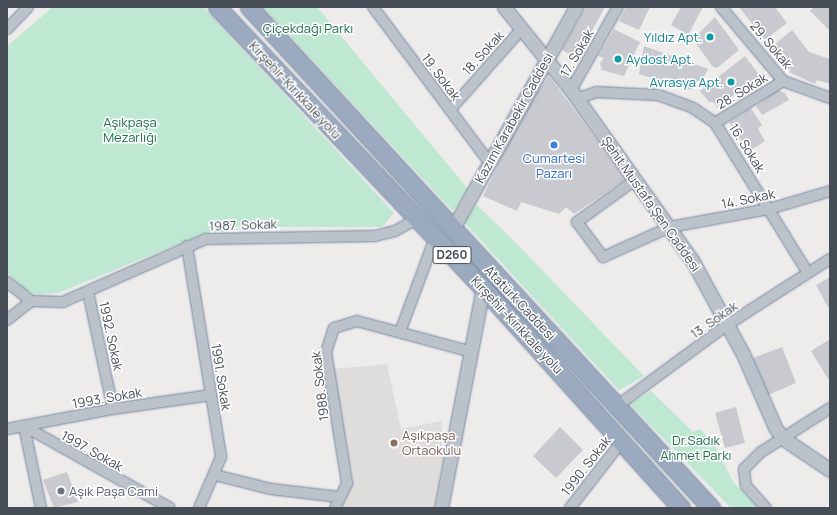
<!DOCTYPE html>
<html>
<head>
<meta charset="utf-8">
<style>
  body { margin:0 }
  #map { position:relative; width:837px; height:515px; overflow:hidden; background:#eeebeb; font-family:Manrope,sans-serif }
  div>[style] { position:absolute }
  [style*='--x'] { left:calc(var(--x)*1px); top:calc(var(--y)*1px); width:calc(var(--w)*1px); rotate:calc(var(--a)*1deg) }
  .education>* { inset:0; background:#dfdddc }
  .green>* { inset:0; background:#bee8d1 }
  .building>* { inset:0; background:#c9cad0 }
  .roads { filter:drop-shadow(0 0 1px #7486a1) drop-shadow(0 0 1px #7486a1) }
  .minor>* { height:10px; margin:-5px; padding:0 5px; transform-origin:5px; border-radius:5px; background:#bbc2c9 }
  .tertiary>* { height:13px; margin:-6.5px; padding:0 6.5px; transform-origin:6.5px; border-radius:6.5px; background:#bbc2c9 }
  .trunk>* { height:17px; margin:-8.5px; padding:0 8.5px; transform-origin:8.5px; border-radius:8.5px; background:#9baabe }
  .dots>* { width:11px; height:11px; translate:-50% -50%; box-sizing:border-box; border:2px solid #fff; border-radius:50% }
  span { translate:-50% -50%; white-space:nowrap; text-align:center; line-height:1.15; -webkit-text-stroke:3px #fff; paint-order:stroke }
  .shield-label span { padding:1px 3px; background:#fff; border:1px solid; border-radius:3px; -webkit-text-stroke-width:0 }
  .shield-label { font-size:12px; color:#464d56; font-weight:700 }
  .park-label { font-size:13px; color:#216e4d }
  .culture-label { font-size:13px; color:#0d838f }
  .right { translate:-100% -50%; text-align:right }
  .left { translate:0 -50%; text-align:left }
  .street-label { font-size:13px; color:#464d56 }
  .shop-label { font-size:13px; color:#366cbe }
  .education-label { font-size:13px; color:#785e54 }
  .worship-label { font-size:13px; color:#5b616d }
  .frame { position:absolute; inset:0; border:8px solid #464d56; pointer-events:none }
</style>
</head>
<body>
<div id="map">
  <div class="education">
    <div style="clip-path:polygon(387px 364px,401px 429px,442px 421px,443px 457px,433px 508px,342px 508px,353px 481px,333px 369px)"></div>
  </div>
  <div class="green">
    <div style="clip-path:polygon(53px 7px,203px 7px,394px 213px,382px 227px,268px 227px,205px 233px,58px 293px,36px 294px,26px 290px,7px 273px,7px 46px)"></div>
    <div style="clip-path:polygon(263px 7px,317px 7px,468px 189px,453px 211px)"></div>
    <div style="clip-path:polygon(477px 205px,516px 243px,644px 376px,619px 390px,464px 222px)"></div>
    <div style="clip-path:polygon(651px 391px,693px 432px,700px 429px,714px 443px,733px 482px,758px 508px,731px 508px,630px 404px)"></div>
  </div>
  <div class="building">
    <div style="clip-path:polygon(586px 7px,605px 7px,577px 58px,562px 50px)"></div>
    <div style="clip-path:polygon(626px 7px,650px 7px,639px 30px,619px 21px)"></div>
    <div style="clip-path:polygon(681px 7px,703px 7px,688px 35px,671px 25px)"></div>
    <div style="clip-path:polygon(739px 7px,775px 7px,787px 23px,765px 40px)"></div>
    <div style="clip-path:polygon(814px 7px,830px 7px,830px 36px,830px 31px,810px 11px)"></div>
    <div style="clip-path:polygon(715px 17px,739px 50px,717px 68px,712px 66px,693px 39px)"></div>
    <div style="clip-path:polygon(614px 29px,640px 42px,624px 76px,602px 70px,600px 63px,604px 58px,598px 56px)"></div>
    <div style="clip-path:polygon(792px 30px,809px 52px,830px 59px,830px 84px,817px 80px,815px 84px,789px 72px,791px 69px,785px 68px,769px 49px)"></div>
    <div style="clip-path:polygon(644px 46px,708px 69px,703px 79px,696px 82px,692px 90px,639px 74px)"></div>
    <div style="clip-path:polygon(745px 56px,760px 76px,717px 107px,712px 101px,710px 103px,700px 91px)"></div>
    <div style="clip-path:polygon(549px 76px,626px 179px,574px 214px,566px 207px,559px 214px,521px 202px,517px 211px,483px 196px,524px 111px)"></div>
    <div style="clip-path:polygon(777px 90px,785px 93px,789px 100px,762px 115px,756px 106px)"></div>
    <div style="clip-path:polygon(751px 108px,762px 125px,758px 129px,765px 141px,748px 152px,729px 122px)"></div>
    <div style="clip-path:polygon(830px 277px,830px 311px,816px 285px)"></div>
    <div style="clip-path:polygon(830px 339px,830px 382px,811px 351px)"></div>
    <div style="clip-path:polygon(782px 347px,796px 383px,768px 395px,753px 358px)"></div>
    <div style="clip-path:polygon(736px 407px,745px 443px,725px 448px,715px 413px)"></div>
    <div style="clip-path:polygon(560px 427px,583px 450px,556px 478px,533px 456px)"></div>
    <div style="clip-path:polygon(67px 472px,78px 502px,54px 508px,43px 480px)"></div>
  </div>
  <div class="roads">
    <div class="minor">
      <div style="--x:373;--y:7;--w:194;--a:53.2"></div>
      <div style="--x:721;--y:7;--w:97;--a:50"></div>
      <div style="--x:783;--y:81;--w:50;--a:19.9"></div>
      <div style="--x:7;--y:29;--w:30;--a:-46"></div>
      <div style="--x:571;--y:90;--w:95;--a:-60.5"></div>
      <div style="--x:576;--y:99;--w:21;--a:-19"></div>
      <div style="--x:596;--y:92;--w:62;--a:2.8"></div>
      <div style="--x:658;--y:95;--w:37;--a:20"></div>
      <div style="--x:693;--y:108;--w:27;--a:34"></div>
      <div style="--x:715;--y:123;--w:176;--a:58.2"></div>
      <div style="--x:450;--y:110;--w:106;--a:-48.5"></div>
      <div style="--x:715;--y:123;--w:80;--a:-31.7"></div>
      <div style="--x:635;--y:180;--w:72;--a:144.1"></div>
      <div style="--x:577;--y:222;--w:44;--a:53.4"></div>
      <div style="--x:603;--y:257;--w:73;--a:-24.1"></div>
      <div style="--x:670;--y:227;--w:101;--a:-10.3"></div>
      <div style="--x:769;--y:209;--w:64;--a:-16.4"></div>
      <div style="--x:187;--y:246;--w:214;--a:80.8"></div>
      <div style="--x:221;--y:457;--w:56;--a:113.3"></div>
      <div style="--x:7;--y:282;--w:31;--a:38"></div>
      <div style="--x:31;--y:301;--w:32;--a:2"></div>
      <div style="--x:63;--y:302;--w:156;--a:-23.8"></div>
      <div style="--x:206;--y:239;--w:169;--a:-1"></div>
      <div style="--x:375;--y:236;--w:21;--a:-14"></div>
      <div style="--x:395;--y:231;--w:25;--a:-29"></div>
      <div style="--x:88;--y:292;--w:120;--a:77.9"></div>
      <div style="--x:7;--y:320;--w:31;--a:-38"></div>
      <div style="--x:400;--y:332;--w:100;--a:-69.6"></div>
      <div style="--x:617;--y:406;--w:137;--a:-36.4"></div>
      <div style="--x:727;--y:325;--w:122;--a:-32.7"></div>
      <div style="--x:24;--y:426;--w:167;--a:29.3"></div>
      <div style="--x:24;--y:426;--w:84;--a:78.3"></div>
      <div style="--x:7;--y:429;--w:108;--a:-10.7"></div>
      <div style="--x:113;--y:409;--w:99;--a:-8.1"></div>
      <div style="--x:215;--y:475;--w:58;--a:14"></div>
      <div style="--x:271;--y:489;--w:69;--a:6.6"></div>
      <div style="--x:335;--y:508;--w:28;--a:-64"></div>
      <div style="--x:347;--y:483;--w:133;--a:-99.1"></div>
      <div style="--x:326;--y:352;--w:25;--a:-72"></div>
      <div style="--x:334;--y:328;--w:24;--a:-17"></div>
      <div style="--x:357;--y:321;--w:116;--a:15"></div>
      <div style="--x:570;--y:508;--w:86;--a:-52.1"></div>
      <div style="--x:766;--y:508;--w:30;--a:-132"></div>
      <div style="--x:746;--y:486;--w:17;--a:-97"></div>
      <div style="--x:744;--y:469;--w:24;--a:-45"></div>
      <div style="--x:761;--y:452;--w:82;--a:-32.5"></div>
    </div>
    <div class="tertiary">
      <div style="--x:504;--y:7;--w:107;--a:51.1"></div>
      <div style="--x:571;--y:90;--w:209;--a:54.6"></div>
      <div style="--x:692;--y:260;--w:107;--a:61.5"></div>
      <div style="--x:743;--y:354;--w:82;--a:66.3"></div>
      <div style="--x:776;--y:429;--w:13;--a:51"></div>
      <div style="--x:784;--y:439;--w:55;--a:34"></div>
      <div style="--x:452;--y:230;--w:255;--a:-60.9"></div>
      <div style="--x:441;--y:508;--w:224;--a:-79.2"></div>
    </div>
    <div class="trunk">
      <div style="--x:217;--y:7;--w:387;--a:46.6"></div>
      <div style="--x:483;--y:288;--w:296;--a:48"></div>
      <div style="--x:249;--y:7;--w:682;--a:47.32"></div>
    </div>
  </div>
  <div class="dots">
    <div style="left:710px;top:37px;background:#0f9aa8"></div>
    <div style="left:618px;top:59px;background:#0f9aa8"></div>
    <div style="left:731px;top:82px;background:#0f9aa8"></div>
    <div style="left:554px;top:145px;background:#3f7fe0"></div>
    <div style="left:394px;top:443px;background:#8d6e63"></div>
    <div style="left:61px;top:491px;background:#6b7280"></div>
  </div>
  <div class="shield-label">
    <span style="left:452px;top:255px">D260</span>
  </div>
  <div class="park-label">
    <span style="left:308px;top:28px">Çiçekdağı Parkı</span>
    <span style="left:130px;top:130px">Aşıkpaşa<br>Mezarlığı</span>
    <span style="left:696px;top:448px">Dr.Sadık<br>Ahmet Parkı</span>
  </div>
  <div class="culture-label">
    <span class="right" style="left:702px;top:37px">Yıldız Apt.</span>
    <span class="left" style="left:626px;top:59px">Aydost Apt.</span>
    <span class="right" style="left:723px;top:82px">Avrasya Apt.</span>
  </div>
  <div class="street-label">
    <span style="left:771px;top:45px;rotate:50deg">29. Sokak</span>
    <span style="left:483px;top:53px;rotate:-48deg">18. Sokak</span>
    <span style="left:577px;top:53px;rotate:-60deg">17. Sokak</span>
    <span style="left:441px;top:77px;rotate:53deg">19. Sokak</span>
    <span style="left:295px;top:90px;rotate:47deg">Kırşehir-Kırıkkale yolu</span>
    <span style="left:742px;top:91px;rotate:-31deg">28. Sokak</span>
    <span style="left:514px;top:118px;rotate:-61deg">Kazım Karabekir Caddesi</span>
    <span style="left:747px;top:148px;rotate:58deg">16. Sokak</span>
    <span style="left:748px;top:199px;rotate:-12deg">14. Sokak</span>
    <span style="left:651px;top:204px;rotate:55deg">Şehit Mustafa Şen Caddesi</span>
    <span style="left:243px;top:225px;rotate:-2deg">1987. Sokak</span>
    <span style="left:520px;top:303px;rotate:47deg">Atatürk Caddesi</span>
    <span style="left:714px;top:320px;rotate:-35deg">13. Sokak</span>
    <span style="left:517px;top:325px;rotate:47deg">Kırşehir-Kırıkkale yolu</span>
    <span style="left:111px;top:336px;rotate:78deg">1992. Sokak</span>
    <span style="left:221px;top:377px;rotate:81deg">1991. Sokak</span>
    <span style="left:320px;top:386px;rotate:-97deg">1988. Sokak</span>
    <span style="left:107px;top:398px;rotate:-10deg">1993. Sokak</span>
    <span style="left:92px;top:451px;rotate:29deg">1997. Sokak</span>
    <span style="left:586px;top:466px;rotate:-52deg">1990. Sokak</span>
  </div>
  <div class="shop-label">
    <span style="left:554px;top:166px">Cumartesi<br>Pazarı</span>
  </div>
  <div class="education-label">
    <span class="left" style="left:402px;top:443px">Aşıkpaşa<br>Ortaokulu</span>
  </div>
  <div class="worship-label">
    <span class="left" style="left:69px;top:491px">Aşık Paşa Cami</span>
  </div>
  <div class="frame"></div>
</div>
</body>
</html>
